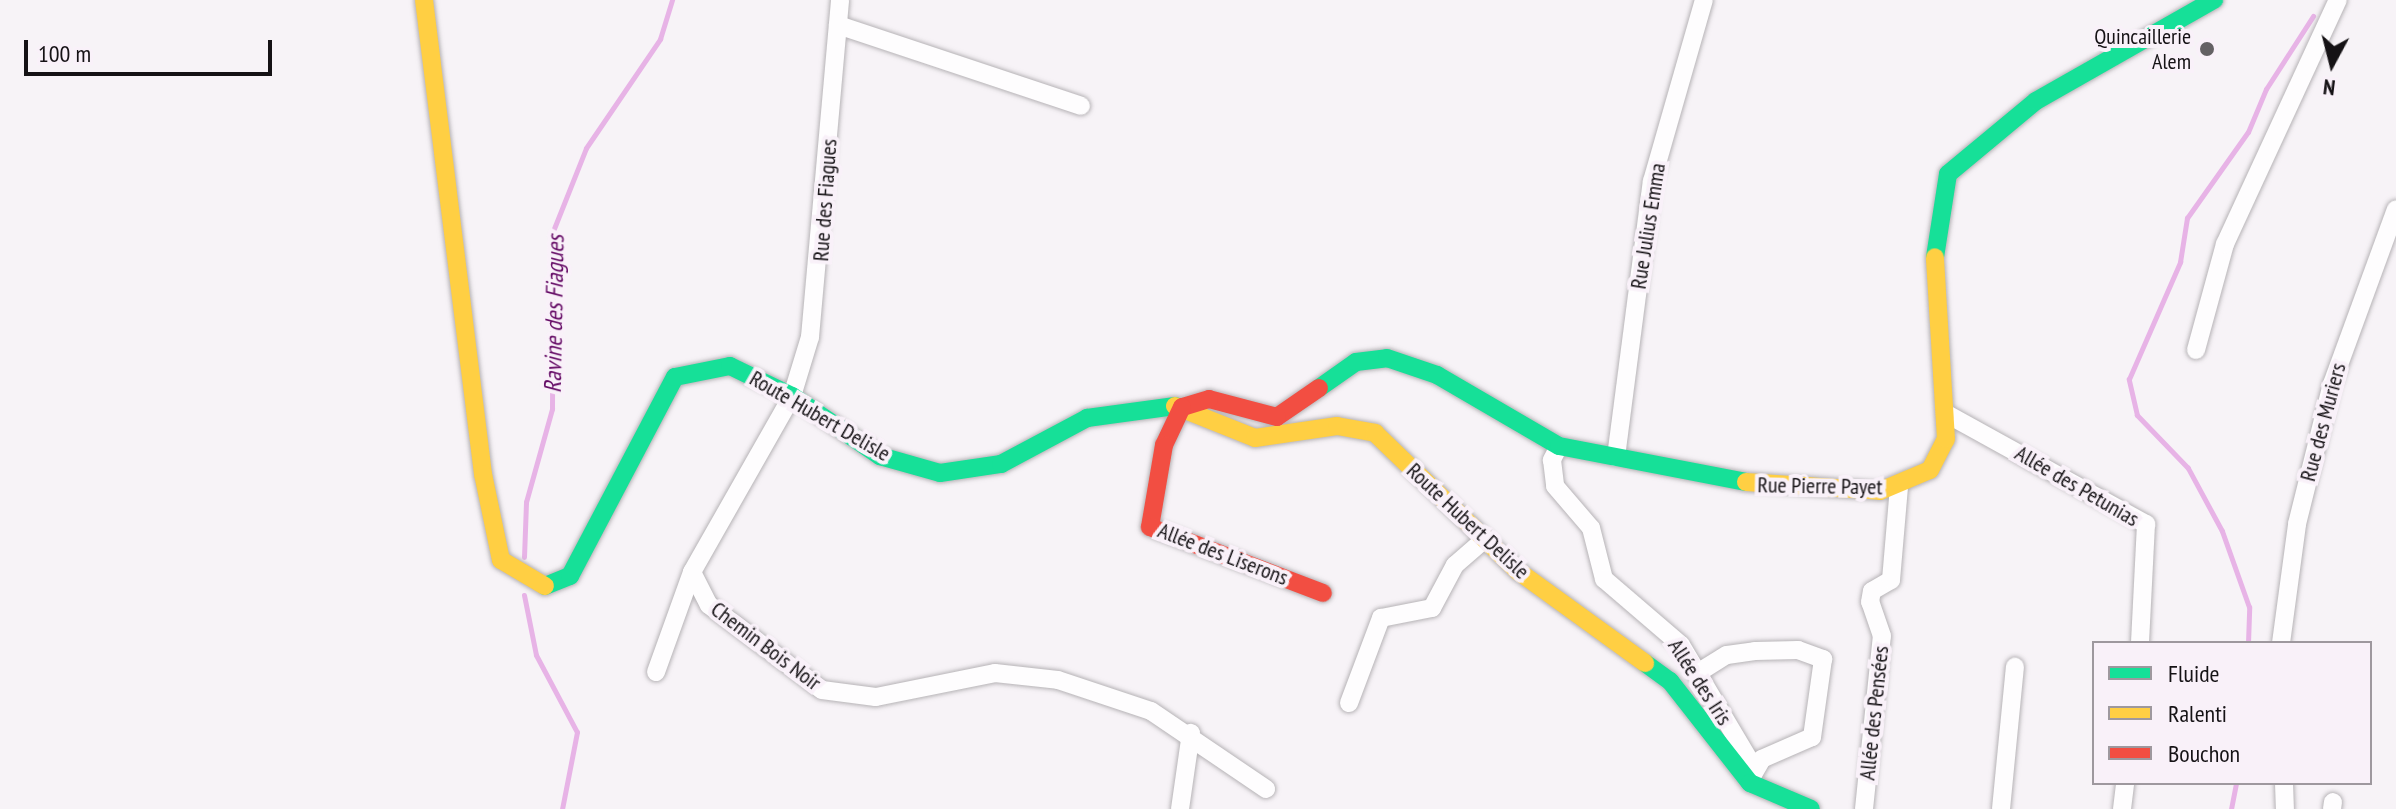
<!DOCTYPE html>
<html>
<head>
<meta charset="utf-8">
<style>
  body { margin:0 }
  #map { position:relative; width:2396px; height:809px; overflow:hidden; background:#f7f3f7; font-family:"PT Sans Narrow",sans-serif }
  div>[style] { position:absolute }
  [style*='--x'] { left:calc(var(--x)*1px); top:calc(var(--y)*1px); width:calc(var(--w)*1px); rotate:calc(var(--a)*1deg) }
  .stream>* { height:5px; margin:-2.5px; padding:0 2.5px; transform-origin:2.5px; border-radius:2.5px; background:#e7b3e6 }
  .roads { filter:drop-shadow(0 0 2px #b6b3b6) drop-shadow(0 0 2px #b6b3b6) }
  .street>* { height:18px; margin:-9px; padding:0 9px; transform-origin:9px; border-radius:9px; background:#fefdfe }
  .fast>* { height:18px; margin:-9px; padding:0 9px; transform-origin:9px; border-radius:9px; background:#16e098 }
  .slow>* { height:18px; margin:-9px; padding:0 9px; transform-origin:9px; border-radius:9px; background:#ffcf43 }
  .jam>* { height:18px; margin:-9px; padding:0 9px; transform-origin:9px; border-radius:9px; background:#f24e42 }
  .dots>* { width:22px; height:22px; translate:-50% -50%; box-sizing:border-box; border:4px solid #f9f1f9; border-radius:50% }
  span { translate:-50% -50%; white-space:nowrap; text-align:center; line-height:1.15; -webkit-text-stroke:8px #f9f1f9; paint-order:stroke }
  .poi-label { font-size:22px; color:#151215 }
  .right { translate:-100% -50%; text-align:right }
  .street-label { font-size:22px; color:#151215 }
  .water-label { font-size:24px; color:#640a65; font-style:italic }
  .legend { position:absolute; left:2092px; top:641px; width:280px; height:144px; box-sizing:border-box; background:#f9f1f9; border:2px solid #9e989e; margin:0; padding:10px 14px; list-style:none; font-size:24px; color:#151215 }
  .legend li { display:flex; align-items:center; gap:16px; height:40px }
  .legend b { width:40px; border:2px solid #9e989e }
  .north { position:absolute; left:2292px; top:24px; width:80px; height:80px; -webkit-text-stroke:6px #f9f1f9; paint-order:stroke; rotate:187deg; font-size:22px; font-weight:700; line-height:32px; text-align:center; color:#151215 }
  .north::after { content:''; display:block; margin:auto; width:28px; height:36px; background:#151215; clip-path:polygon(50% 0,100% 100%,50% 72%,0 100%) }
  .scale { position:absolute; left:24px; top:40px; width:248px; height:36px; box-sizing:border-box; border:4px solid #151215; border-top:0; padding-left:10px; font-size:24px; line-height:28px; white-space:nowrap; color:#151215; -webkit-text-stroke:6px #f9f1f9; paint-order:stroke }
</style>
</head>
<body>
<div id="map">
  <div class="stream">
    <div style="--x:524;--y:557;--w:55;--a:-87.9"></div>
    <div style="--x:526;--y:502;--w:97;--a:-74.4"></div>
    <div style="--x:552;--y:409;--w:178;--a:-89.7"></div>
    <div style="--x:553;--y:231;--w:89;--a:-68.3"></div>
    <div style="--x:586;--y:148;--w:132;--a:-55.8"></div>
    <div style="--x:660;--y:39;--w:41;--a:-72.9"></div>
    <div style="--x:524;--y:595;--w:61;--a:78.7"></div>
    <div style="--x:536;--y:655;--w:87;--a:62"></div>
    <div style="--x:577;--y:732;--w:78;--a:101"></div>
    <div style="--x:2248;--y:643;--w:36;--a:-88"></div>
    <div style="--x:2249;--y:607;--w:81;--a:-109.6"></div>
    <div style="--x:2222;--y:531;--w:72;--a:-118.4"></div>
    <div style="--x:2188;--y:468;--w:74;--a:-133.9"></div>
    <div style="--x:2137;--y:415;--w:37;--a:-103"></div>
    <div style="--x:2129;--y:379;--w:128;--a:-66.4"></div>
    <div style="--x:2180;--y:262;--w:45;--a:-81"></div>
    <div style="--x:2187;--y:218;--w:105;--a:-54.7"></div>
    <div style="--x:2248;--y:132;--w:47;--a:-67.3"></div>
    <div style="--x:2266;--y:89;--w:87;--a:-57.2"></div>
    <div style="--x:2231;--y:809;--w:26;--a:-79"></div>
  </div>
  <div class="roads">
    <div class="street">
      <div style="--x:838;--y:25;--w:256;--a:18.4"></div>
      <div style="--x:2196;--y:350;--w:110;--a:-74.7"></div>
      <div style="--x:2225;--y:244;--w:269;--a:-65.2"></div>
      <div style="--x:1945;--y:413;--w:230;--a:28.9"></div>
      <div style="--x:2146;--y:524;--w:119;--a:92.9"></div>
      <div style="--x:1559;--y:446;--w:16;--a:117"></div>
      <div style="--x:1552;--y:460;--w:26;--a:83"></div>
      <div style="--x:1555;--y:486;--w:55;--a:49.4"></div>
      <div style="--x:1591;--y:528;--w:53;--a:75.7"></div>
      <div style="--x:1604;--y:579;--w:101;--a:40.6"></div>
      <div style="--x:1681;--y:645;--w:143;--a:59.3"></div>
      <div style="--x:1616;--y:457;--w:278;--a:-82.6"></div>
      <div style="--x:1652;--y:181;--w:188;--a:-74"></div>
      <div style="--x:692;--y:572;--w:37;--a:63"></div>
      <div style="--x:709;--y:605;--w:141;--a:37"></div>
      <div style="--x:822;--y:690;--w:54;--a:7.4"></div>
      <div style="--x:876;--y:697;--w:121;--a:-11.4"></div>
      <div style="--x:995;--y:673;--w:63;--a:6.3"></div>
      <div style="--x:1058;--y:680;--w:98;--a:18.4"></div>
      <div style="--x:1151;--y:711;--w:139;--a:34.1"></div>
      <div style="--x:2281;--y:643;--w:120;--a:-82.3"></div>
      <div style="--x:2297;--y:524;--w:144;--a:-76"></div>
      <div style="--x:2332;--y:384;--w:186;--a:-69.9"></div>
      <div style="--x:656;--y:672;--w:106;--a:-70.2"></div>
      <div style="--x:692;--y:572;--w:202;--a:-60.4"></div>
      <div style="--x:792;--y:396;--w:62;--a:-73"></div>
      <div style="--x:810;--y:337;--w:338;--a:-84.9"></div>
      <div style="--x:1696;--y:674;--w:36;--a:-32"></div>
      <div style="--x:1727;--y:655;--w:28;--a:-8"></div>
      <div style="--x:1755;--y:651;--w:43;--a:-1.3"></div>
      <div style="--x:1798;--y:650;--w:27;--a:20"></div>
      <div style="--x:1823;--y:659;--w:79;--a:98"></div>
      <div style="--x:1812;--y:737;--w:55;--a:156.3"></div>
      <div style="--x:1762;--y:759;--w:20;--a:120"></div>
      <div style="--x:1349;--y:703;--w:91;--a:-69.4"></div>
      <div style="--x:1381;--y:618;--w:52;--a:-11.1"></div>
      <div style="--x:1432;--y:608;--w:49;--a:-61.9"></div>
      <div style="--x:1455;--y:565;--w:40;--a:-41"></div>
      <div style="--x:2284;--y:783;--w:26;--a:88"></div>
      <div style="--x:1180;--y:809;--w:77;--a:-81.8"></div>
      <div style="--x:1864;--y:809;--w:174;--a:-84.1"></div>
      <div style="--x:1882;--y:636;--w:36;--a:-109"></div>
      <div style="--x:1870;--y:602;--w:11;--a:-80"></div>
      <div style="--x:1872;--y:591;--w:22;--a:-30"></div>
      <div style="--x:1891;--y:580;--w:94;--a:-85.1"></div>
      <div style="--x:2001;--y:809;--w:143;--a:-84.4"></div>
      <div style="--x:2122;--y:809;--w:26;--a:-83"></div>
      <div style="--x:2332;--y:809;--w:7;--a:-82"></div>
    </div>
    <div class="fast">
      <div style="--x:1935;--y:257;--w:84;--a:-81.1"></div>
      <div style="--x:1948;--y:174;--w:114;--a:-39.7"></div>
      <div style="--x:2036;--y:101;--w:205;--a:-29.6"></div>
      <div style="--x:1319;--y:388;--w:45;--a:-35.1"></div>
      <div style="--x:1356;--y:362;--w:31;--a:-7"></div>
      <div style="--x:1387;--y:358;--w:53;--a:18.8"></div>
      <div style="--x:1437;--y:375;--w:141;--a:30.2"></div>
      <div style="--x:1559;--y:446;--w:190;--a:10.9"></div>
      <div style="--x:545;--y:586;--w:27;--a:-22"></div>
      <div style="--x:570;--y:576;--w:225;--a:-62.2"></div>
      <div style="--x:675;--y:377;--w:56;--a:-11.3"></div>
      <div style="--x:730;--y:366;--w:69;--a:25.8"></div>
      <div style="--x:792;--y:396;--w:107;--a:34.3"></div>
      <div style="--x:880;--y:456;--w:62;--a:15.8"></div>
      <div style="--x:940;--y:473;--w:62;--a:-8.4"></div>
      <div style="--x:1001;--y:464;--w:98;--a:-28.1"></div>
      <div style="--x:1087;--y:418;--w:89;--a:-7.8"></div>
      <div style="--x:1645;--y:663;--w:31;--a:36"></div>
      <div style="--x:1670;--y:681;--w:130;--a:51.9"></div>
      <div style="--x:1750;--y:783;--w:66;--a:23.1"></div>
    </div>
    <div class="slow">
      <div style="--x:424;--y:0;--w:478;--a:82.9"></div>
      <div style="--x:483;--y:474;--w:88;--a:78.2"></div>
      <div style="--x:501;--y:560;--w:51;--a:30.6"></div>
      <div style="--x:1175;--y:406;--w:86;--a:21.8"></div>
      <div style="--x:1255;--y:438;--w:83;--a:-8.3"></div>
      <div style="--x:1337;--y:426;--w:39;--a:10"></div>
      <div style="--x:1375;--y:433;--w:199;--a:44"></div>
      <div style="--x:1518;--y:571;--w:157;--a:35.9"></div>
      <div style="--x:1746;--y:482;--w:134;--a:3.8"></div>
      <div style="--x:1880;--y:491;--w:54;--a:-22.8"></div>
      <div style="--x:1930;--y:470;--w:35;--a:-63"></div>
      <div style="--x:1946;--y:439;--w:182;--a:-93.5"></div>
    </div>
    <div class="jam">
      <div style="--x:1319;--y:388;--w:51;--a:145.4"></div>
      <div style="--x:1277;--y:417;--w:70;--a:-165.2"></div>
      <div style="--x:1209;--y:399;--w:28;--a:163"></div>
      <div style="--x:1182;--y:407;--w:42;--a:115.3"></div>
      <div style="--x:1164;--y:445;--w:83;--a:99.7"></div>
      <div style="--x:1150;--y:527;--w:185;--a:20.9"></div>
    </div>
  </div>
  <div class="dots">
    <div style="left:2207px;top:49px;background:#646164"></div>
  </div>
  <div class="poi-label">
    <span class="right" style="left:2191px;top:49px">Quincaillerie<br>Alem</span>
  </div>
  <div class="street-label">
    <span style="left:825px;top:200px;rotate:-86deg">Rue des Fiagues</span>
    <span style="left:1648px;top:226px;rotate:-81deg">Rue Julius Emma</span>
    <span style="left:820px;top:416px;rotate:30deg">Route Hubert Delisle</span>
    <span style="left:2323px;top:422px;rotate:-75deg">Rue des Muriers</span>
    <span style="left:1820px;top:486px;rotate:1deg">Rue Pierre Payet</span>
    <span style="left:2077px;top:486px;rotate:30deg">Allée des Petunias</span>
    <span style="left:1468px;top:521px;rotate:43deg">Route Hubert Delisle</span>
    <span style="left:1223px;top:554px;rotate:21deg">Allée des Liserons</span>
    <span style="left:766px;top:646px;rotate:37deg">Chemin Bois Noir</span>
    <span style="left:1700px;top:682px;rotate:57deg">Allée des Iris</span>
    <span style="left:1874px;top:713px;rotate:-84deg">Allée des Pensées</span>
  </div>
  <div class="water-label">
    <span style="left:554px;top:314px;rotate:-89deg">Ravine des Fiagues</span>
  </div>
  <ul class="legend">
  <li><b style="height:10px;background:#16e098"></b>Fluide</li>
  <li><b style="height:10px;background:#ffcf43"></b>Ralenti</li>
  <li><b style="height:10px;background:#f24e42"></b>Bouchon</li>
  </ul>
  <div class="north">N</div>
  <div class="scale">100 m</div>
</div>
</body>
</html>
